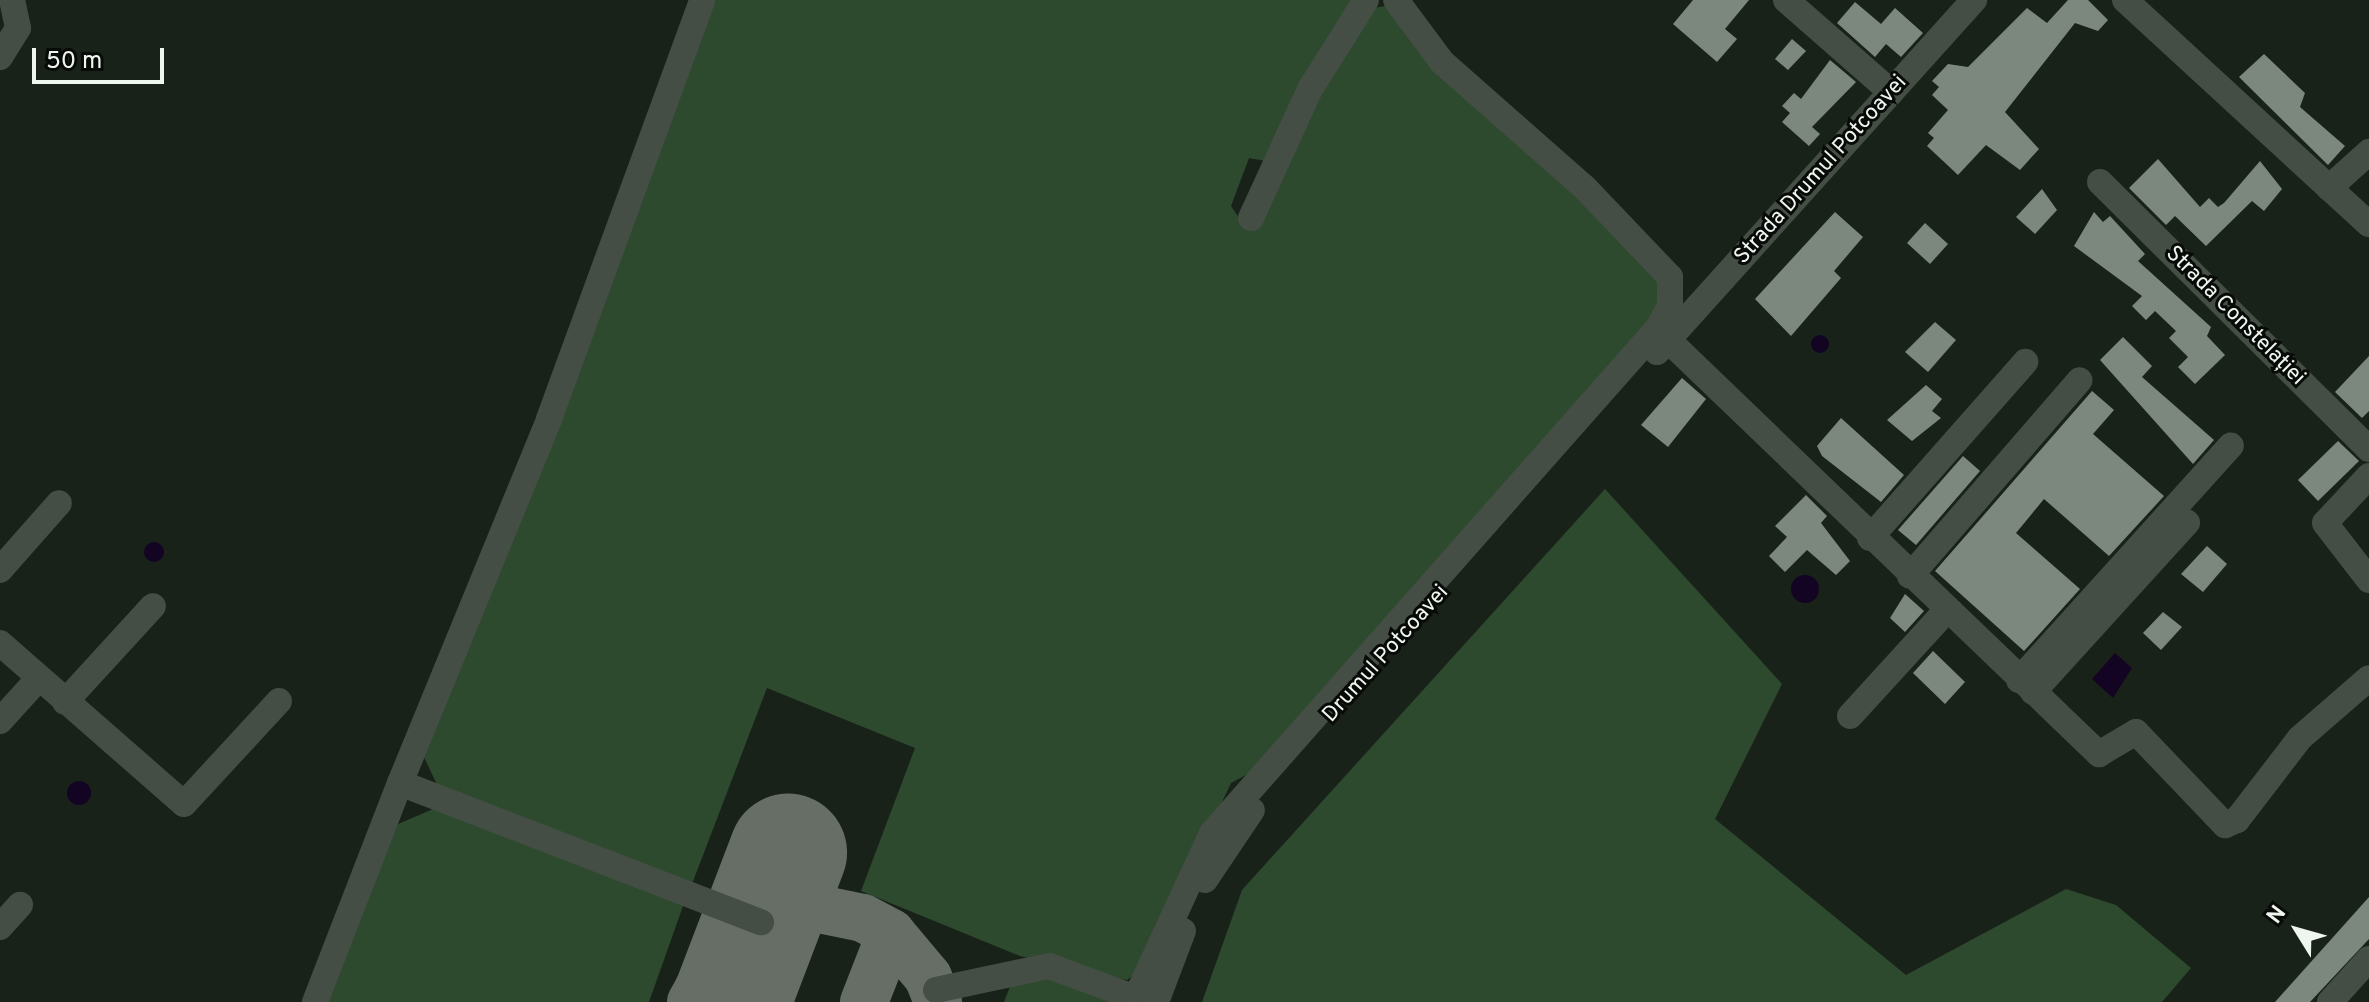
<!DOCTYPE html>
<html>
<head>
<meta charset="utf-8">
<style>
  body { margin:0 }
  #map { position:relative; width:2369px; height:1002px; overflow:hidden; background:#192219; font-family:Overpass,sans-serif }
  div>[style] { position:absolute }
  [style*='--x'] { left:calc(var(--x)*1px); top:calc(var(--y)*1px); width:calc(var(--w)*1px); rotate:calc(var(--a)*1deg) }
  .green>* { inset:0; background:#2d4a2f }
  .water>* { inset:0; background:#140424 }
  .round { border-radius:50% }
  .taxiway>* { height:48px; margin:-24px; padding:0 24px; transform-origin:24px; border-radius:24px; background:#666e66 }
  .runway>* { height:118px; margin:-59px; padding:0 59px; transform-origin:59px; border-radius:59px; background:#666e66 }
  .building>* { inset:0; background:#7c887d }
  .minor>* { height:26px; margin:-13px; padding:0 13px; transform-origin:13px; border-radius:13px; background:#444e44 }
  span { translate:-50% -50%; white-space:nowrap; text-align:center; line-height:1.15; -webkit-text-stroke:6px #070a07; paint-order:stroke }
  .street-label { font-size:22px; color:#eff5ef }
  .north { position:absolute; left:2257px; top:890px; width:80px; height:80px; -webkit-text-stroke:6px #070a07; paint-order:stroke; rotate:307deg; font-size:22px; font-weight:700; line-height:32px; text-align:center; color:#eff5ef }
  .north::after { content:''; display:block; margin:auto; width:28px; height:36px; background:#eff5ef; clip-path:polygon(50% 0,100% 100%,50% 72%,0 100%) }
  .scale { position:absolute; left:32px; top:48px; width:132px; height:36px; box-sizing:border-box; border:4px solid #eff5ef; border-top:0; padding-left:10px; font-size:24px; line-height:28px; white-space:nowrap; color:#eff5ef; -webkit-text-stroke:6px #070a07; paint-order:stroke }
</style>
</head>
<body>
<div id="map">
  <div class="green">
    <div style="clip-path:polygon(707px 0,1361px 0,1271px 162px,1249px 158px,1231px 206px,1245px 227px,1368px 9px,1385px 6px,1432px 61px,1661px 273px,1659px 311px,1268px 763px,1231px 783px,1143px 968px,1127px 980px,1020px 956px,861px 891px,915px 748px,767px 688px,692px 884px,443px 797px,420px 749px)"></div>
    <div style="clip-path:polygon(1605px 489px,1782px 684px,1715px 819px,1906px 975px,2066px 889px,2116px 905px,2191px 968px,2162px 1002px,1202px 1002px,1242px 890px)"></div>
    <div style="clip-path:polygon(440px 806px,667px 893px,683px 906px,649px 1002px,323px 1002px,389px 828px)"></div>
    <div style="clip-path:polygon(1040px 971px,1111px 1002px,1004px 1002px,1013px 979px)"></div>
  </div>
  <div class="water">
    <div class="round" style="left:1811px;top:335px;width:18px;height:18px"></div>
    <div class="round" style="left:144px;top:542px;width:20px;height:20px"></div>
    <div class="round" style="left:1791px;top:575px;width:28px;height:28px"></div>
    <div style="clip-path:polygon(2115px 653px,2132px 668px,2113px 698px,2092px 679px)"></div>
    <div class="round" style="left:67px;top:781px;width:24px;height:24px"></div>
  </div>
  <div class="taxiway">
    <div style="--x:691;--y:1002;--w:60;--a:-60.9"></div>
    <div style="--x:720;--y:950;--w:28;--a:-42"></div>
    <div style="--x:741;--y:931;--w:45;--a:-24.9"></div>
    <div style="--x:782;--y:912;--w:37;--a:-5"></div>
    <div style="--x:819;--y:909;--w:45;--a:11.6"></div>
    <div style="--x:863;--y:918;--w:32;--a:28"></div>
    <div style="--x:891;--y:933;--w:57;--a:49.9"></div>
    <div style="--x:928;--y:977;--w:27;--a:68"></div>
    <div style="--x:864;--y:1002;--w:74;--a:-68.6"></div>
  </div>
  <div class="runway">
    <div style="--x:731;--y:1002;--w:160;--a:-69.1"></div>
  </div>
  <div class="building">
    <div style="clip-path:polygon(1693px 0,1749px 0,1725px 29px,1737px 39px,1717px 62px,1673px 24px)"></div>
    <div style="clip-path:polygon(2068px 0,2088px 0,2108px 20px,2098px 31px,2075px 23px,2005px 112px,2039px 149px,2020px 170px,1986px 145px,1958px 175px,1927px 146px,1934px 138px,1928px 133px,1948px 110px,1932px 95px,1939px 87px,1932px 81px,1948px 64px,1968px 67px,2027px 8px,2047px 23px)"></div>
    <div style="clip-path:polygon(1855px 2px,1881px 24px,1895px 8px,1923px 33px,1901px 57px,1886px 44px,1875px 57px,1837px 23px)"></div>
    <div style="clip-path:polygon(1792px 39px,1806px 51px,1788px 70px,1775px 59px)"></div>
    <div style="clip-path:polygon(2264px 54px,2305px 93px,2300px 107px,2345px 146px,2328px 165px,2239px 77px)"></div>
    <div style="clip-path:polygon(1830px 60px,1856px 82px,1812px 127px,1820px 134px,1809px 146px,1782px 122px,1790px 113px,1782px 106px,1794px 93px,1801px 99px)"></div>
    <div style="clip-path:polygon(2158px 159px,2200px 207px,2209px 198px,2218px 207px,2224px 203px,2260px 161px,2282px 189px,2264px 211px,2252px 201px,2206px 246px,2175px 216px,2166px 225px,2129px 188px)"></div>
    <div style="clip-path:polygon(2042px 189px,2057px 210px,2035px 234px,2016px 217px)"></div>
    <div style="clip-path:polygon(1835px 212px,1863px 237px,1834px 271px,1841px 278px,1791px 336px,1755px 299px)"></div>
    <div style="clip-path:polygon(2094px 212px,2103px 222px,2110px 216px,2145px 254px,2138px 261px,2211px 327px,2207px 336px,2225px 355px,2195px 384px,2178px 367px,2188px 357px,2169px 338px,2176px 331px,2155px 311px,2146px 320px,2132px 306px,2142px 296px,2074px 246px)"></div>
    <div style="clip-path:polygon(1925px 223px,1948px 244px,1930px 264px,1907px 243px)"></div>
    <div style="clip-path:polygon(1935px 322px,1956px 340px,1928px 372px,1905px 352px)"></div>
    <div style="clip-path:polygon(2123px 337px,2152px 366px,2142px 377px,2214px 440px,2193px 464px,2100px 360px)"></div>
    <div style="clip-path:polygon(2369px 356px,2369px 411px,2362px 418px,2335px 392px)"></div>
    <div style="clip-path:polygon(1682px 378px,1706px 399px,1668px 447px,1641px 425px)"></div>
    <div style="clip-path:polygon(1926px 385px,1942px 399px,1932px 411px,1941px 418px,1912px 441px,1887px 420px)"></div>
    <div style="clip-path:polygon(2092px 391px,2114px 410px,2093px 434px,2164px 496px,2109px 556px,2044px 499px,2016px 533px,2080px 589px,2024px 651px,1935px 571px)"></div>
    <div style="clip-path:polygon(1841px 418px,1904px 475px,1881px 502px,1822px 456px,1817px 446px)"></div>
    <div style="clip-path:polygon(2338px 441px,2359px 461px,2318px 501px,2298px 480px)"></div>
    <div style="clip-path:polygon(1963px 456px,1980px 471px,1916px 545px,1898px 530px)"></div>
    <div style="clip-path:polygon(1806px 495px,1827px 516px,1821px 523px,1850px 561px,1836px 575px,1807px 550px,1785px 572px,1769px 556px,1787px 537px,1775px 526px)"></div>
    <div style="clip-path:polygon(2207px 546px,2227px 564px,2203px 592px,2181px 574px)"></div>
    <div style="clip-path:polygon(1905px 594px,1924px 611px,1905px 632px,1890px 618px)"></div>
    <div style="clip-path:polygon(2163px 612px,2182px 627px,2161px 650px,2143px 633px)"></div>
    <div style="clip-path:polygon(1933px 651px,1965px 682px,1945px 704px,1913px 673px)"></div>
    <div style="clip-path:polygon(2369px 897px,2369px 939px,2310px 1002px,2275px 1002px)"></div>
  </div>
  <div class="minor">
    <div style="--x:1786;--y:0;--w:140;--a:41.2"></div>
    <div style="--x:2125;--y:0;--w:331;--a:42.6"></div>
    <div style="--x:0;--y:57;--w:34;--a:-58"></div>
    <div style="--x:18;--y:28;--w:29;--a:-102"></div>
    <div style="--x:2100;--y:182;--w:379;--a:44.8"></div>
    <div style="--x:2329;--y:188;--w:54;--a:-42"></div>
    <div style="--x:1251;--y:218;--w:142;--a:-65.4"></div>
    <div style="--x:1310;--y:89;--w:105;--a:-57.8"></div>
    <div style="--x:1668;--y:340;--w:598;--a:43.85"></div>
    <div style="--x:2099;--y:754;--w:43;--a:-30.7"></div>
    <div style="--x:2136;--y:732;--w:129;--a:46.3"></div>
    <div style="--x:2225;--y:825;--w:13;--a:-23"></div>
    <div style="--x:2237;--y:820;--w:103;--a:-52.5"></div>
    <div style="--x:2300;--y:738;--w:91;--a:-41"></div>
    <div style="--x:1657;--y:352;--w:474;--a:-48"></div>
    <div style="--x:2369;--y:476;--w:64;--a:133.1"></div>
    <div style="--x:2325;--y:523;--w:72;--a:52.3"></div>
    <div style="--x:1870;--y:538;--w:235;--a:-48.6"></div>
    <div style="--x:0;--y:570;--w:89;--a:-48.6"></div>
    <div style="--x:1910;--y:576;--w:259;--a:-49.1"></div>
    <div style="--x:0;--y:643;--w:244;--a:41.2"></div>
    <div style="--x:184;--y:804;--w:140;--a:-47.3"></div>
    <div style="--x:2019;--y:680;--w:316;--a:-47.9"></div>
    <div style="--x:2033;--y:692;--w:229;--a:-47.7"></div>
    <div style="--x:65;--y:702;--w:130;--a:-47.5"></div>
    <div style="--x:1850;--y:716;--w:142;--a:-47.6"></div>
    <div style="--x:0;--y:721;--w:58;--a:-47.8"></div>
    <div style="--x:400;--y:783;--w:393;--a:-67.7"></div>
    <div style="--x:549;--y:419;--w:446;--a:-69.9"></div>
    <div style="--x:1205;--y:880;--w:84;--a:-56.1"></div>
    <div style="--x:0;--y:927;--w:30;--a:-48"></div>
    <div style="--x:936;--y:990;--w:116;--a:-12"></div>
    <div style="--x:1049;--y:966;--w:93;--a:20.2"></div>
    <div style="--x:315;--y:1002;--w:235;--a:-68.8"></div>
    <div style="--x:400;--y:783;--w:387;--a:21.1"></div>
    <div style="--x:1134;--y:1002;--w:186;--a:-65.2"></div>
    <div style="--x:1212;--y:833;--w:674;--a:-48.55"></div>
    <div style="--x:1658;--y:328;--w:25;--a:-61"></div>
    <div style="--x:1670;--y:306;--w:29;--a:-90"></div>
    <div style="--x:1670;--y:277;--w:123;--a:-133.7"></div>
    <div style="--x:1585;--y:188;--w:191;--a:-138.6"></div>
    <div style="--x:1442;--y:62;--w:77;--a:-126.6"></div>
    <div style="--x:1156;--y:1002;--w:76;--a:-69.2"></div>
    <div style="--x:2330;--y:1002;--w:58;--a:-47.8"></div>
  </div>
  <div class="street-label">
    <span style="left:1821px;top:170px;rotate:-48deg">Strada Drumul Potcoavei</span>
    <span style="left:2235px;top:316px;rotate:45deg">Strada Constelației</span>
    <span style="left:1386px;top:654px;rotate:-48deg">Drumul Potcoavei</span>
  </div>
  <div class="north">N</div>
  <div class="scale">50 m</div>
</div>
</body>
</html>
